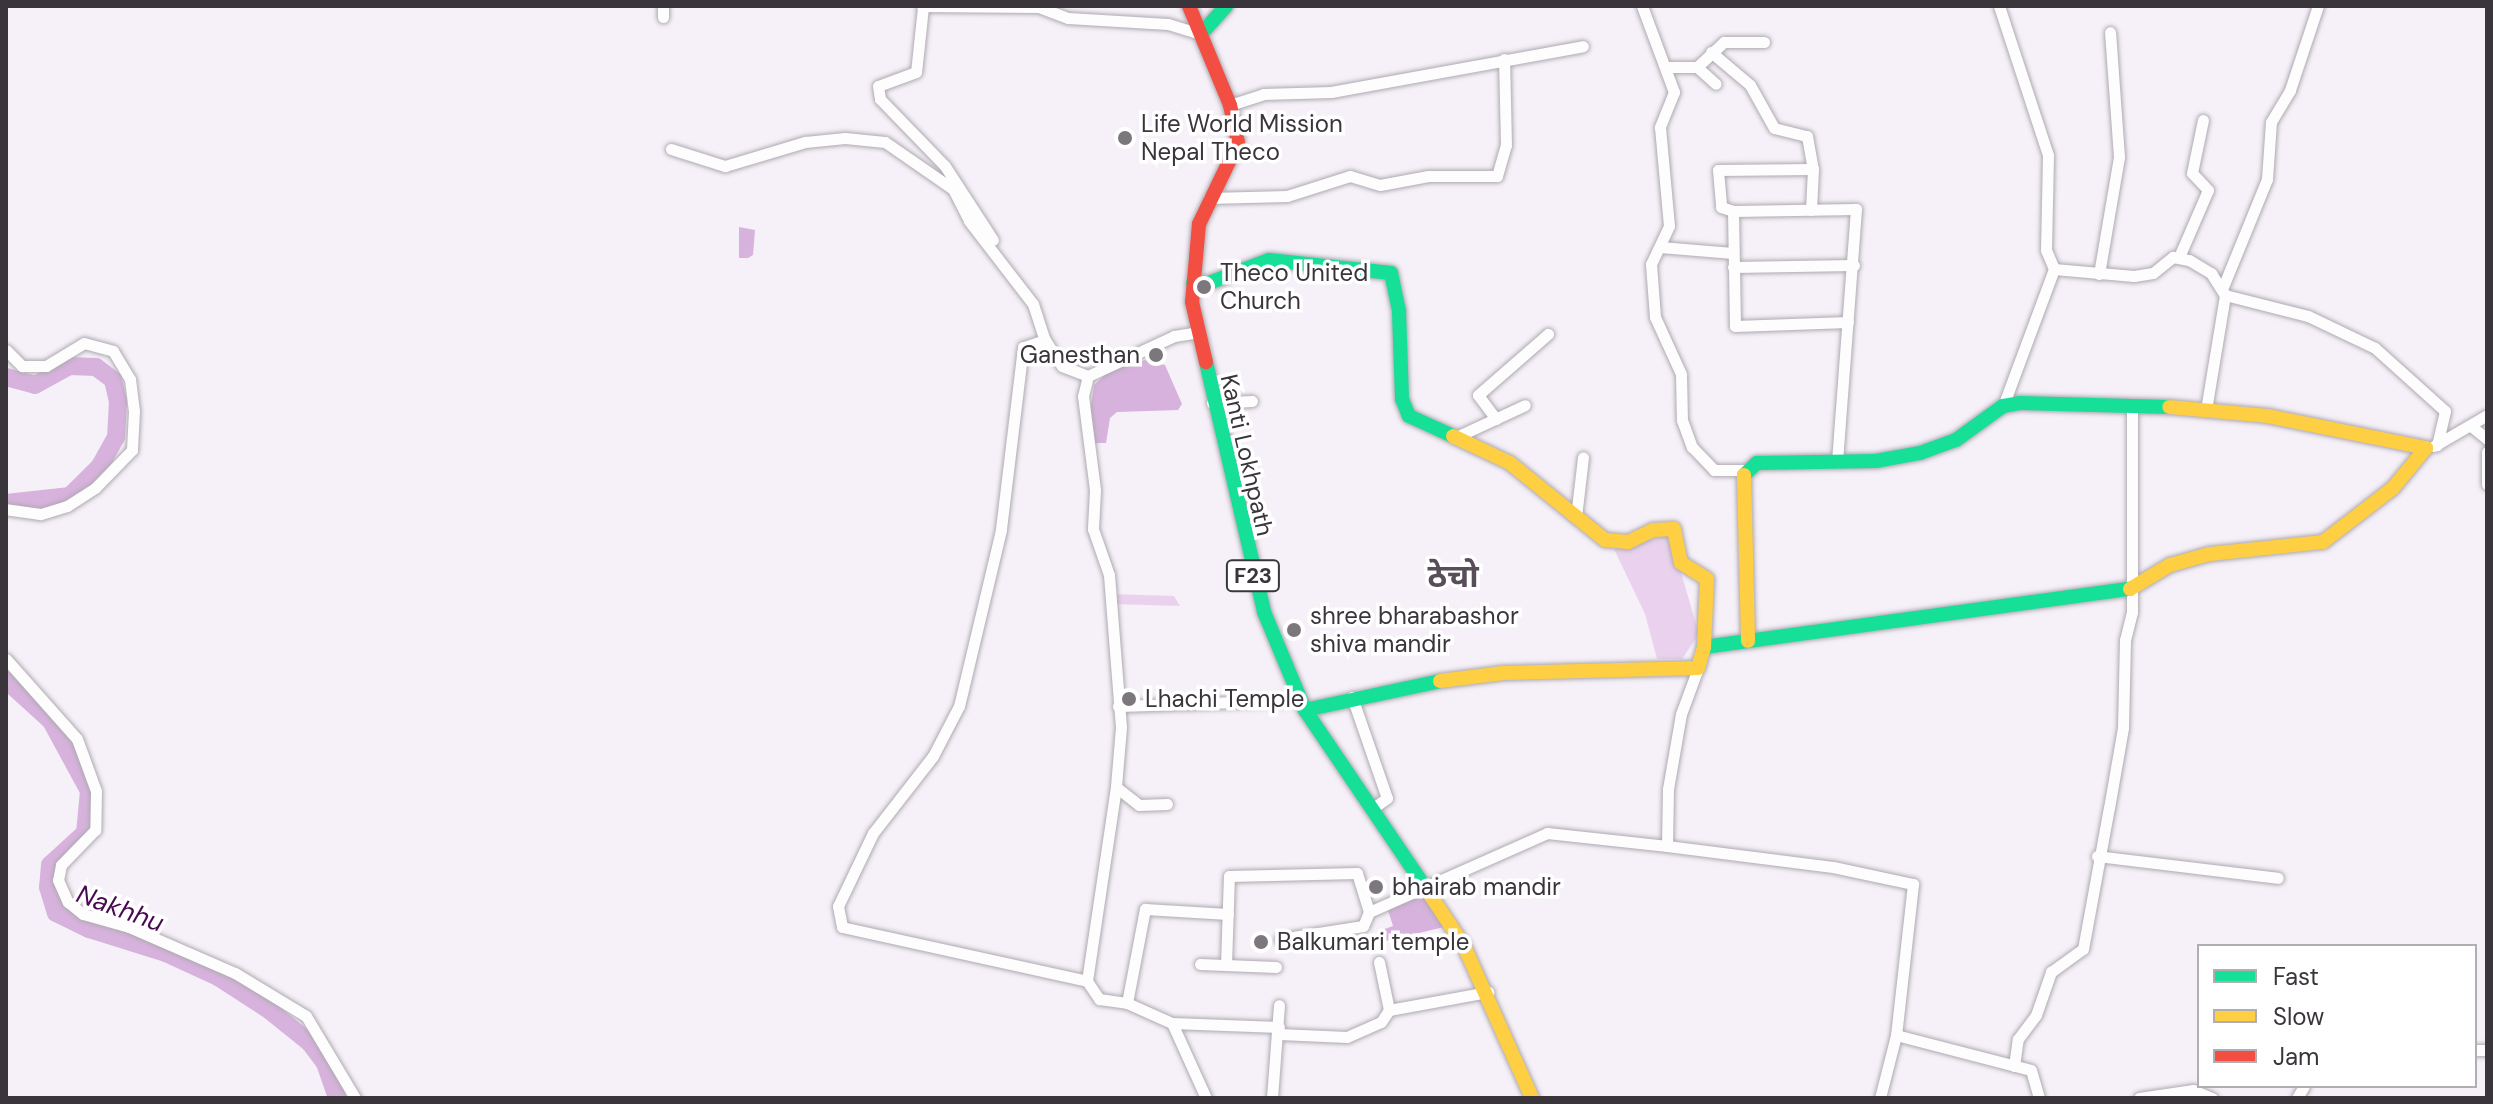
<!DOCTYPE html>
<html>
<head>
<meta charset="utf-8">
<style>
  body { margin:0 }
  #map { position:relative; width:2493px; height:1104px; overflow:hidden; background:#f6f0f8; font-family:"DM Sans","Noto Sans Devanagari",sans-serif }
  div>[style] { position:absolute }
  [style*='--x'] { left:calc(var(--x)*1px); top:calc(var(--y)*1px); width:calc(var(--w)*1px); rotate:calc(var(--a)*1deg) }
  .green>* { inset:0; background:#ead2ee }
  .water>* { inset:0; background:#d7b2dd }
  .river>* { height:18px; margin:-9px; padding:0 9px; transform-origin:9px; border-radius:9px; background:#d7b2dd }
  .roads { filter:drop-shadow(0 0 2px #aeaab0) drop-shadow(0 0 2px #aeaab0) }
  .street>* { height:11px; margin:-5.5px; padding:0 5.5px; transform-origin:5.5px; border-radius:5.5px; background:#fefdfe }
  .fast>* { height:14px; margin:-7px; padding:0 7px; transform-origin:7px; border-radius:7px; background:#16e098 }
  .slow>* { height:14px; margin:-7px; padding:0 7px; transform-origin:7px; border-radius:7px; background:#ffcf43 }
  .jam>* { height:14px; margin:-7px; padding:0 7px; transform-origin:7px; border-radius:7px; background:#f24e42 }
  .dots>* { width:22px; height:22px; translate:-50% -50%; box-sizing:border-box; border:4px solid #fff; border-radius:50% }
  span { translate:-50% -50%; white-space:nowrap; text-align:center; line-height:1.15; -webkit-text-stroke:7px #fff; paint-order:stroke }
  .shield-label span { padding:2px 6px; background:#fff; border:2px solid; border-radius:6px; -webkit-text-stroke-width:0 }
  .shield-label { font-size:22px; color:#3a353b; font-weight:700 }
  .poi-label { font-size:24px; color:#3a353b }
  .left { translate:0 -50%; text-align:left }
  .right { translate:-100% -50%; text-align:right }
  .street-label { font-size:24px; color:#3a353b }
  .water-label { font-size:26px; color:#480852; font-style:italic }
  .district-label { font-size:32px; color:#584e5a; font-weight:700 }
  .frame { position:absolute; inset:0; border:8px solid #3a353b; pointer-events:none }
  .legend { position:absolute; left:2197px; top:944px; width:280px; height:144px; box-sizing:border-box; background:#fff; border:2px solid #b0aeb1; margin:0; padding:10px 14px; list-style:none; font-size:24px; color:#3a353b }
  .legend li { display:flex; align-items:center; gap:16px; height:40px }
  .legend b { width:40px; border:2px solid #b0aeb1 }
</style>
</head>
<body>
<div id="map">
  <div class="green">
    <div style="clip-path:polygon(1670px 535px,1699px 634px,1682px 659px,1657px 659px,1645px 614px,1614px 549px)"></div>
    <div style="clip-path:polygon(1111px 594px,1174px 596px,1180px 606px,1111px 604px)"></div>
  </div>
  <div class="water">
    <div style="clip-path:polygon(739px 227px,755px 230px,753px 255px,748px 258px,739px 258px)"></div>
    <div style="clip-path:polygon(1145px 360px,1165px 365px,1182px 404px,1178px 410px,1117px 412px,1110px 418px,1106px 443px,1095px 443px,1090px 411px,1094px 385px,1110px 370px)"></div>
    <div style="clip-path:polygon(1421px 894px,1444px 927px,1386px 941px,1382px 930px,1393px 926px,1387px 907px)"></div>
  </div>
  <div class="river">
    <div style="--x:6;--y:377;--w:30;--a:15"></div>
    <div style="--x:35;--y:385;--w:39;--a:-29"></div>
    <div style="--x:69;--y:366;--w:27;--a:2"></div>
    <div style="--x:96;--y:367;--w:21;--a:37"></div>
    <div style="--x:113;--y:380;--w:22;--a:77"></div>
    <div style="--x:118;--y:401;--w:36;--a:93"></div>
    <div style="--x:116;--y:437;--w:33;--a:119"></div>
    <div style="--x:100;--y:466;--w:42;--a:135"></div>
    <div style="--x:70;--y:496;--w:64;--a:173.8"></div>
    <div style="--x:6;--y:680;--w:61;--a:42.3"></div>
    <div style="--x:51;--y:721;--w:80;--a:61.5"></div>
    <div style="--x:89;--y:791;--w:42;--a:95.4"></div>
    <div style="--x:85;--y:833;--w:47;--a:137.6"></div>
    <div style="--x:50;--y:865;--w:22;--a:95"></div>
    <div style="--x:48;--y:887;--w:27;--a:73"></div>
    <div style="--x:56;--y:913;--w:37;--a:26"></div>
    <div style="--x:89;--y:929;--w:81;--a:17.3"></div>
    <div style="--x:166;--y:953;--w:57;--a:24.8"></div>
    <div style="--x:218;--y:977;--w:61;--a:32.9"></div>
    <div style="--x:269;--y:1010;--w:53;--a:38.8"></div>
    <div style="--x:310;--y:1043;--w:25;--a:53"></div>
    <div style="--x:325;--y:1063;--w:37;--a:71"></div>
  </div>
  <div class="roads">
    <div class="street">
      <div style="--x:663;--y:6;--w:11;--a:90"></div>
      <div style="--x:922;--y:6;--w:117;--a:0.5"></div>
      <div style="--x:1039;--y:7;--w:31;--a:21"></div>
      <div style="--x:1068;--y:18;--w:100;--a:3.4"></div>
      <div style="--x:1168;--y:24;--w:34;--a:17"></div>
      <div style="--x:1642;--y:6;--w:92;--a:69.6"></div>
      <div style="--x:1674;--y:92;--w:38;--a:112"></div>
      <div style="--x:1660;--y:127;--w:99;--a:84.8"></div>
      <div style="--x:1669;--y:226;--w:42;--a:115.3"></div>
      <div style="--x:1651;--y:264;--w:53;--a:85.7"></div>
      <div style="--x:1655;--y:317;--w:63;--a:65.5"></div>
      <div style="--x:1681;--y:374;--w:46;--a:88.8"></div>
      <div style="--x:1682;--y:420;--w:29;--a:70"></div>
      <div style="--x:1692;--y:447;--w:32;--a:46"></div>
      <div style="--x:1714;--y:470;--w:30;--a:0"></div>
      <div style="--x:1999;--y:6;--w:157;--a:71.8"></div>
      <div style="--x:2048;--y:155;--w:95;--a:91.2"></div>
      <div style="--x:2046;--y:250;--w:21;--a:67"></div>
      <div style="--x:2054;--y:269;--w:146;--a:110.4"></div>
      <div style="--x:923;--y:7;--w:65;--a:96.1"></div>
      <div style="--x:916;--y:72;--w:40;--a:159.8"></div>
      <div style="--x:878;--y:86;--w:13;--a:81"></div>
      <div style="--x:880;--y:99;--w:93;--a:45.9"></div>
      <div style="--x:945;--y:166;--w:88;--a:57"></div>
      <div style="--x:1711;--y:52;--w:51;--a:40.2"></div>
      <div style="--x:1750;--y:85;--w:49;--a:60.8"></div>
      <div style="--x:1774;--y:128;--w:34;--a:14"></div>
      <div style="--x:1807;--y:136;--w:34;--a:80"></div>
      <div style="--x:1669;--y:67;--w:28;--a:0"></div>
      <div style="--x:1697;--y:67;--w:37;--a:-43"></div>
      <div style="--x:1724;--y:42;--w:40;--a:0"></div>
      <div style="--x:1697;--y:67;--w:25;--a:42"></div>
      <div style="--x:1230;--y:105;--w:35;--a:-18"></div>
      <div style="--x:1263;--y:94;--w:68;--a:-1.7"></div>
      <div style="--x:1331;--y:92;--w:256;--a:-10.3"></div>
      <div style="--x:671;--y:149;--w:57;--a:17.5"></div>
      <div style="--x:725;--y:166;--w:84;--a:-16.7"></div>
      <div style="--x:805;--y:142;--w:40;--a:-5.7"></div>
      <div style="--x:845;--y:138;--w:40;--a:5.7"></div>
      <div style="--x:885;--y:142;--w:83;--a:34.7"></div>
      <div style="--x:953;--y:189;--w:36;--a:63"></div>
      <div style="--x:969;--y:221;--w:105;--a:52.4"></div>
      <div style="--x:1033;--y:304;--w:38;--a:72"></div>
      <div style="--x:1045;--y:340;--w:31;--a:57"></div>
      <div style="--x:1062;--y:366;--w:28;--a:21"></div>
      <div style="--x:1088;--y:376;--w:95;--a:-24.9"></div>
      <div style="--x:1174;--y:336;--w:24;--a:-9"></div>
      <div style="--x:1209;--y:198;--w:78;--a:-1.5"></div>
      <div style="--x:1287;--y:196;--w:66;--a:-17.6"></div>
      <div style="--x:1350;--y:176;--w:31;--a:17"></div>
      <div style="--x:1380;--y:185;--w:49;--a:-10.6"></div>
      <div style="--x:1428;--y:176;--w:69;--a:0"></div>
      <div style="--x:1497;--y:176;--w:32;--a:-74"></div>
      <div style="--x:1506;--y:145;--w:86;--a:-91.3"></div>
      <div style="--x:1811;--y:210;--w:41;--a:-87.2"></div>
      <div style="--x:1813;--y:169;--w:95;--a:179.4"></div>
      <div style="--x:1718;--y:170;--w:37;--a:85"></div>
      <div style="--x:1721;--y:207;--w:13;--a:18"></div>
      <div style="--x:1733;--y:211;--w:123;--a:-0.9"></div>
      <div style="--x:1856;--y:209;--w:254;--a:94.3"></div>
      <div style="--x:1733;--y:211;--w:115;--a:89"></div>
      <div style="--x:1735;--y:326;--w:113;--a:-2"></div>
      <div style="--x:1660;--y:247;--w:73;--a:4.7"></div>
      <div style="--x:2179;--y:257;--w:73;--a:-66.6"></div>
      <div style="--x:2208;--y:190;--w:23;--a:-133"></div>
      <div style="--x:2192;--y:173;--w:54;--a:-78.3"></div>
      <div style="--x:1733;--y:267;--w:121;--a:-0.9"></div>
      <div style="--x:2054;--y:269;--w:80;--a:5"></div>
      <div style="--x:2134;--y:276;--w:19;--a:-9"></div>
      <div style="--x:2153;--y:273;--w:26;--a:-39"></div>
      <div style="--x:2173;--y:257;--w:16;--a:11"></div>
      <div style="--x:2189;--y:260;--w:26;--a:31"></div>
      <div style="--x:2211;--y:273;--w:26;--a:58"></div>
      <div style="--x:2225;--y:295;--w:86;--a:14.2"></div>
      <div style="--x:2308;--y:316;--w:74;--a:25.5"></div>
      <div style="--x:2375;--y:348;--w:94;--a:42"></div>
      <div style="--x:2445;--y:411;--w:35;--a:103"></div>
      <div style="--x:2099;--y:274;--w:119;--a:-80.3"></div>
      <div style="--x:2119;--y:157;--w:125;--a:-94.1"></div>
      <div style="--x:2223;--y:287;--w:117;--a:-67.8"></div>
      <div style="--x:2267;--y:179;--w:57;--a:-86"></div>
      <div style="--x:2271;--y:122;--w:37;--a:-59"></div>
      <div style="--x:2290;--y:90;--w:89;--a:-71.6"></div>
      <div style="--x:1045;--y:340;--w:23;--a:162"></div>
      <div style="--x:1023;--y:347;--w:184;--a:96.9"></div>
      <div style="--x:1001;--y:530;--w:181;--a:103.4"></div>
      <div style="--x:959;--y:706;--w:56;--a:117.5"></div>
      <div style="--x:933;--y:756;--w:98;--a:127.9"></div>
      <div style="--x:873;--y:833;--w:81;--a:115.6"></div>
      <div style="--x:838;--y:906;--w:21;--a:79"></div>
      <div style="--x:842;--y:927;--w:251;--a:12.4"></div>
      <div style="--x:1087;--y:981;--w:22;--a:56"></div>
      <div style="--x:1099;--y:999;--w:28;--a:8"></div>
      <div style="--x:1127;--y:1003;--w:49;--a:24"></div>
      <div style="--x:1172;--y:1023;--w:82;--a:65.6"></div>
      <div style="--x:6;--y:350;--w:23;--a:45"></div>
      <div style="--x:22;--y:366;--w:24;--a:0"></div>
      <div style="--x:46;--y:366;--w:44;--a:-31.2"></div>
      <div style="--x:84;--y:343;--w:30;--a:15"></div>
      <div style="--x:113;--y:351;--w:33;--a:59"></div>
      <div style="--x:130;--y:379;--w:32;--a:83"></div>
      <div style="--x:134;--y:411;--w:39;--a:93"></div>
      <div style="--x:132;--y:450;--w:53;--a:134.2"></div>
      <div style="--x:95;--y:488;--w:33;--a:147"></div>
      <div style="--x:67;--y:506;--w:28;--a:163"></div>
      <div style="--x:40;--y:514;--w:34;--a:-172"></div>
      <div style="--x:1088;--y:376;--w:21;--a:104"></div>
      <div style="--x:1083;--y:396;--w:95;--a:82.7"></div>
      <div style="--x:1095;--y:490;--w:39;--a:93"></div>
      <div style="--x:1093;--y:529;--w:49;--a:70.8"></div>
      <div style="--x:1109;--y:575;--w:152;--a:85.5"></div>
      <div style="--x:1121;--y:727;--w:60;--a:94.8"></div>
      <div style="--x:1116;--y:787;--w:29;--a:38"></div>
      <div style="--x:1139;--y:805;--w:28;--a:-2"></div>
      <div style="--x:1212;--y:403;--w:40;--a:-2.9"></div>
      <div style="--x:2206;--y:410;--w:117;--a:-80.6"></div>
      <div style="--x:1496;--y:419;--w:30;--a:-127"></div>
      <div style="--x:1478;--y:395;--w:93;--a:-41.1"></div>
      <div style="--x:2471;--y:426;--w:21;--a:39"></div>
      <div style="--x:1454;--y:438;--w:78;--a:-24.9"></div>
      <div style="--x:2434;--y:446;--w:61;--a:-30.3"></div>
      <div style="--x:2487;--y:452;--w:32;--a:90"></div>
      <div style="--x:1576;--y:517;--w:60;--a:-83.3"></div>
      <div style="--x:6;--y:659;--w:107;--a:48.4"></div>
      <div style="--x:77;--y:739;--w:55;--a:69.9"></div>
      <div style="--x:96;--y:791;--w:39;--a:91"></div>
      <div style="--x:95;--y:830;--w:49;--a:134.2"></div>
      <div style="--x:61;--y:865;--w:15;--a:101"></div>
      <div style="--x:58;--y:880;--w:24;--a:66"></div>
      <div style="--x:68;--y:902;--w:19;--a:39"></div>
      <div style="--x:83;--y:914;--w:48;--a:15.8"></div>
      <div style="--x:129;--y:927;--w:116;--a:23.5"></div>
      <div style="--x:235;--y:973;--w:83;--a:31.2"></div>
      <div style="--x:306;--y:1016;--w:96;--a:59.1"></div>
      <div style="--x:1352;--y:697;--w:107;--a:70.9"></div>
      <div style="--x:1387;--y:798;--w:19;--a:144"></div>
      <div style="--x:1118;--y:706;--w:181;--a:-1.9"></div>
      <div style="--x:1667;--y:846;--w:167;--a:7.2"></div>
      <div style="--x:1833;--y:867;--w:82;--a:12"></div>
      <div style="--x:1913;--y:884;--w:152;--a:96.4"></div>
      <div style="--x:1896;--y:1035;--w:139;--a:14.5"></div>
      <div style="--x:2031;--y:1070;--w:29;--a:74"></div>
      <div style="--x:2097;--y:856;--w:182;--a:6.9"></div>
      <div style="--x:1369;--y:912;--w:195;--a:-23.9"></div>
      <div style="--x:1547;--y:833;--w:121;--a:6.2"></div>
      <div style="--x:1667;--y:846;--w:57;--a:-89"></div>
      <div style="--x:1668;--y:789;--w:76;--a:-80.2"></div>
      <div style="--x:1681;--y:714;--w:49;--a:-69.7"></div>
      <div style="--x:1379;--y:962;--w:49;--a:78.2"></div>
      <div style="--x:1200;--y:964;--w:76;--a:2.3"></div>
      <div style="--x:1226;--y:965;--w:89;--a:-88.1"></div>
      <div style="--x:1229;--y:876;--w:128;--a:-1.3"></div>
      <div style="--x:1357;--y:873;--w:41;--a:72.9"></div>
      <div style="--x:1369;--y:912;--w:15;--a:113"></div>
      <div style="--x:1363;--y:926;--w:84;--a:171.1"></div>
      <div style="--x:1087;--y:981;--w:196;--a:-81.5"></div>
      <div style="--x:1127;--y:1003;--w:96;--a:-79.2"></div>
      <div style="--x:1145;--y:909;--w:83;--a:3.4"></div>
      <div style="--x:1172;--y:1023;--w:107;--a:2.1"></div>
      <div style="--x:1279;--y:1034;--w:68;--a:2.5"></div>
      <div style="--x:1347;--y:1037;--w:37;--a:-24"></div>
      <div style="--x:1381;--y:1022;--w:14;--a:-56"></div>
      <div style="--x:1389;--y:1010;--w:101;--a:-10.3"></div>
      <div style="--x:2475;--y:1050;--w:12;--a:0"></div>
      <div style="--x:2014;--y:1066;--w:27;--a:-82"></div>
      <div style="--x:2018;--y:1039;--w:30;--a:-53"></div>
      <div style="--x:2036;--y:1015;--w:46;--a:-70.8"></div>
      <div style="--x:2051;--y:972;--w:39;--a:-36"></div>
      <div style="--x:2083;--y:949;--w:143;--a:-79.6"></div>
      <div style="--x:2109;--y:808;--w:81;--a:-80.1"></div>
      <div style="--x:2123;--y:728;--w:88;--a:-88.7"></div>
      <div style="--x:2125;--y:640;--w:29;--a:-76"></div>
      <div style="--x:2132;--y:612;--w:208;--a:-90"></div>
      <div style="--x:1272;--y:1098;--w:93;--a:-85.7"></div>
      <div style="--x:1880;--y:1098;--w:65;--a:-75.7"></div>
      <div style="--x:2139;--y:1098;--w:55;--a:-8.4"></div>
      <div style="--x:2193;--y:1090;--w:21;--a:23"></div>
      <div style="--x:2297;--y:1098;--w:14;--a:-60"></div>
    </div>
    <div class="fast">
      <div style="--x:1201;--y:34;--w:38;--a:-48"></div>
      <div style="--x:1193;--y:283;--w:16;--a:0"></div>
      <div style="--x:1209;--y:283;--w:64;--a:-21"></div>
      <div style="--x:1269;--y:260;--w:123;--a:6.1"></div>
      <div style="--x:1391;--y:273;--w:40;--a:78"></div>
      <div style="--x:1399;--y:312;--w:87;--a:88"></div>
      <div style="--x:1402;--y:399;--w:18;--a:68"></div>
      <div style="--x:1409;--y:416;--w:48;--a:24.4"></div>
      <div style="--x:1206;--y:362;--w:257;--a:76.9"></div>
      <div style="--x:1264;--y:612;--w:106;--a:67.3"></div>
      <div style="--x:1305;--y:710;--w:217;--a:55.9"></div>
      <div style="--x:1744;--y:475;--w:18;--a:-43"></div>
      <div style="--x:1757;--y:463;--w:119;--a:-1"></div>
      <div style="--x:1876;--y:461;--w:45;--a:-10.3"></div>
      <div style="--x:1920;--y:453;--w:38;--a:-20"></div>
      <div style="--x:1956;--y:440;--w:58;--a:-35.9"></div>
      <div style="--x:2003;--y:406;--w:17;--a:-10"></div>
      <div style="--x:2020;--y:403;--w:149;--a:1.5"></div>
      <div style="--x:1704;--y:647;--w:430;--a:-7.8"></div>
      <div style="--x:1305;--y:710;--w:138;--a:-12.1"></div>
    </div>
    <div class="slow">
      <div style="--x:1744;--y:475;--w:166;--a:88.6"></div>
      <div style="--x:2130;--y:589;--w:47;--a:-31"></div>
      <div style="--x:2170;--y:565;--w:41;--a:-15.4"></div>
      <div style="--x:2210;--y:554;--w:114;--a:-6.1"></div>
      <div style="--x:2323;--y:542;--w:88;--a:-37.6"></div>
      <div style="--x:2393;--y:488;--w:52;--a:-50.5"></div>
      <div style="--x:2426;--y:448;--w:161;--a:-168.6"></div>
      <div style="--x:2268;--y:416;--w:99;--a:-174.8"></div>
      <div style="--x:1440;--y:681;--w:64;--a:-7.2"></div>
      <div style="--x:1503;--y:673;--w:195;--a:-1.5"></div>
      <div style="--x:1698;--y:668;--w:22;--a:-74"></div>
      <div style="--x:1704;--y:647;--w:68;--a:-87.5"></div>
      <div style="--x:1707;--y:579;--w:31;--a:-148"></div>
      <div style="--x:1681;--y:563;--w:35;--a:-102"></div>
      <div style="--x:1674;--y:529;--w:21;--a:177"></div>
      <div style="--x:1653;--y:530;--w:28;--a:154"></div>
      <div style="--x:1628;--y:542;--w:23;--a:-175"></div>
      <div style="--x:1605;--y:540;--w:122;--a:-141"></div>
      <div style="--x:1510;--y:463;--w:63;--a:-154.7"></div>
      <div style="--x:1427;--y:890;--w:67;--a:56.5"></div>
      <div style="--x:1464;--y:946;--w:167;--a:65.9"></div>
    </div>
    <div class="jam">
      <div style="--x:1189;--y:6;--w:107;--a:67.5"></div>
      <div style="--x:1230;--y:105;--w:39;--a:78"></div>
      <div style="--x:1238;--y:143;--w:90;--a:115.7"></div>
      <div style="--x:1199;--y:224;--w:78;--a:95.1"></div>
      <div style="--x:1192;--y:302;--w:62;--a:76.9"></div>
    </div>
  </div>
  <div class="dots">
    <div style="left:1125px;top:138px;background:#7c767d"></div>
    <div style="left:1204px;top:287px;background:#7c767d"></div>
    <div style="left:1156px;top:355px;background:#7c767d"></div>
    <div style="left:1294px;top:630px;background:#7c767d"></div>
    <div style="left:1129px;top:699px;background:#7c767d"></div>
    <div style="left:1376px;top:887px;background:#7c767d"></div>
    <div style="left:1261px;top:942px;background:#7c767d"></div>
  </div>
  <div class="shield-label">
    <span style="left:1253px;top:576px">F23</span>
  </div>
  <div class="poi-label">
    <span class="left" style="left:1141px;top:138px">Life World Mission<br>Nepal Theco</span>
    <span class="left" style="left:1220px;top:287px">Theco United<br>Church</span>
    <span class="right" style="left:1140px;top:355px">Ganesthan</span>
    <span class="left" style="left:1310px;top:630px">shree bharabashor<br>shiva mandir</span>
    <span class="left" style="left:1145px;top:699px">Lhachi Temple</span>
    <span class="left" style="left:1392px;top:887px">bhairab mandir</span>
    <span class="left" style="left:1277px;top:942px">Balkumari temple</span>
  </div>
  <div class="street-label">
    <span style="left:1247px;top:455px;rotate:77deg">Kanti Lokhpath</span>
  </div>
  <div class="water-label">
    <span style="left:120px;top:909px;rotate:20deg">Nakhhu</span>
  </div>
  <div class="district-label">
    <span style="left:1453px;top:576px">ठेचो</span>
  </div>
  <div class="frame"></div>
  <ul class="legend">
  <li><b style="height:10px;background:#16e098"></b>Fast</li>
  <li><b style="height:10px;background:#ffcf43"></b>Slow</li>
  <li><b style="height:10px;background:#f24e42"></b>Jam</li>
  </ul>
</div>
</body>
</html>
